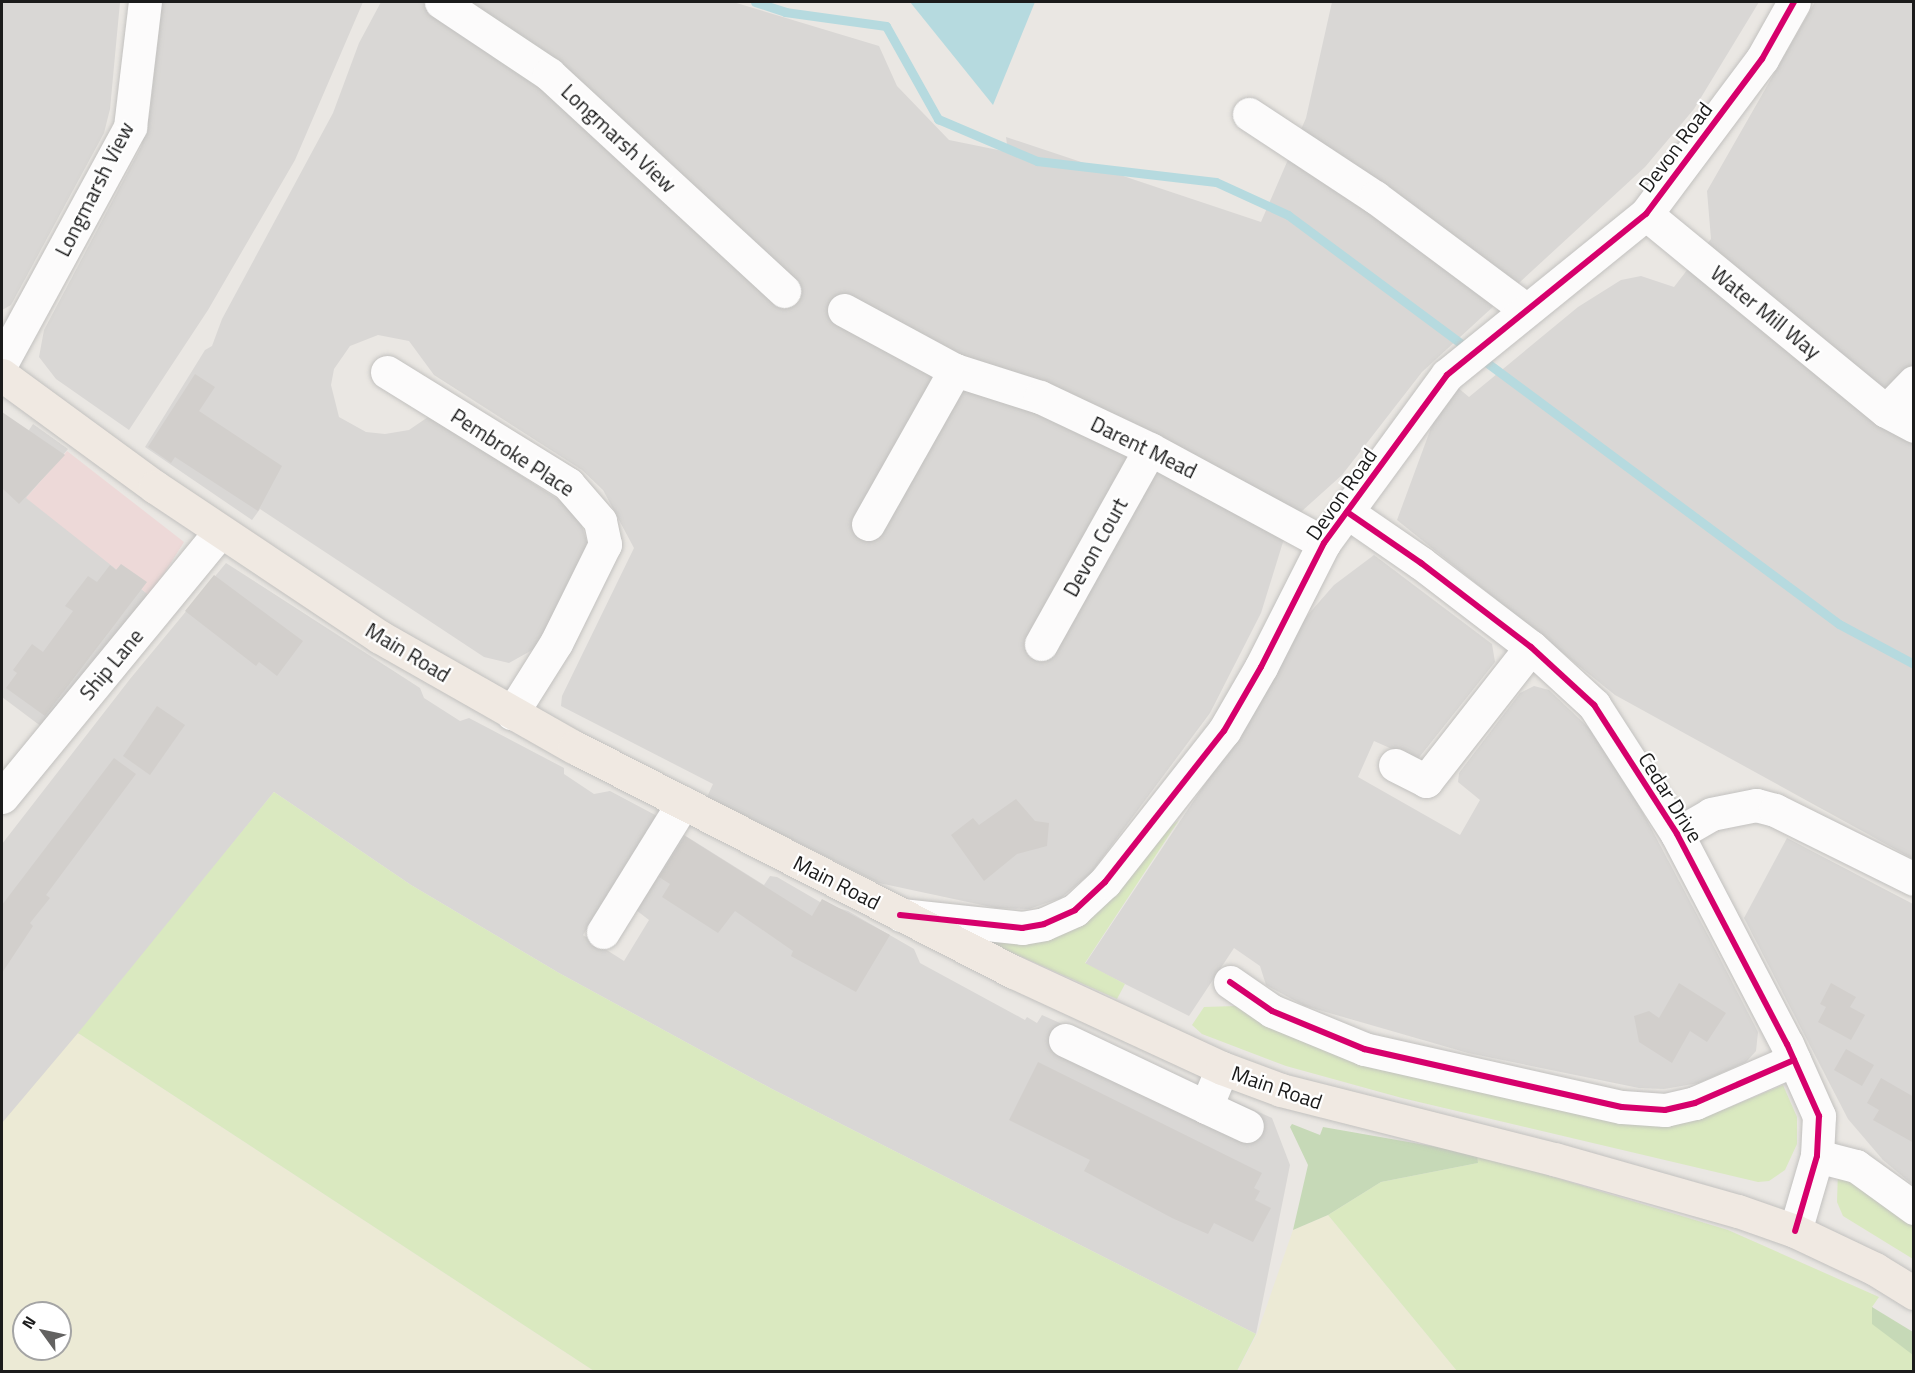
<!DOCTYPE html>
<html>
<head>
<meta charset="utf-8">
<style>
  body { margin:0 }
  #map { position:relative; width:1915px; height:1373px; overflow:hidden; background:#eae7e3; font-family:"Titillium Web",sans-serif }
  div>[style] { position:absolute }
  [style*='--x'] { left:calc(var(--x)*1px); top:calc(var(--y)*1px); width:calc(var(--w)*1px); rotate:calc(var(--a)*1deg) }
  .residential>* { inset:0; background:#d9d7d5 }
  .commercial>* { inset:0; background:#edd9d8 }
  .farmland>* { inset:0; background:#ecead5 }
  .grass>* { inset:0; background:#dae9c0 }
  .forest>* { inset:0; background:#c6d9b7 }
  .water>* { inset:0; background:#b6dadf }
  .stream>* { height:9px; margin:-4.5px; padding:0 4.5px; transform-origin:4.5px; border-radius:4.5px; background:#b6dadf }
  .building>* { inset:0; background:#d2cfcc }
  .roads { filter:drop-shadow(0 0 2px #c2c1bf) drop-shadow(0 0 2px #c2c1bf) }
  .minor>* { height:33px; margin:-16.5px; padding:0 16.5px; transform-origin:16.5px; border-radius:16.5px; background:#fcfbfb }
  .major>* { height:33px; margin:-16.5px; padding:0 16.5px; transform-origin:16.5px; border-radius:16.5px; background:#f0e9e2 }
  .cycleway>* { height:6px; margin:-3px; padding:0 3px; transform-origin:3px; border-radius:3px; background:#d6006c }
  span { translate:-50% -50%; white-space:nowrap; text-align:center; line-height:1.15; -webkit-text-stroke:4.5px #fff; paint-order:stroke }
  .street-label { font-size:21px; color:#1b1b1b }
  .frame { position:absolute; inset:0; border:3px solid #1b1b1b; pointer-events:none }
  .north { position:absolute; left:12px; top:1301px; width:60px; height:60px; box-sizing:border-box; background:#fff; border:2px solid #a4a4a4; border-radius:50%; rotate:303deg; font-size:16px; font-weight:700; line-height:24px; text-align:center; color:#1b1b1b }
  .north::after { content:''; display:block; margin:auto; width:21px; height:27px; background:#636261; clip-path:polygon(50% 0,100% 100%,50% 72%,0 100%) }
</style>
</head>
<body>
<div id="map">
  <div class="residential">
    <div style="clip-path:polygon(2px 2px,120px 2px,110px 109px,104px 133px,11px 305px,2px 310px)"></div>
    <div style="clip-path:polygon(162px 2px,363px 2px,295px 160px,208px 310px,129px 430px,56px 379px,39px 357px,44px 330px,141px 147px,150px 112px)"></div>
    <div style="clip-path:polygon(381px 2px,733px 2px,879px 46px,897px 86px,949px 140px,1008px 152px,1006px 137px,1261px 222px,1306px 118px,1332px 2px,1759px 2px,1694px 109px,1645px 167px,1422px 372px,1342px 475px,1302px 511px,1283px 542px,1261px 613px,1210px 713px,1091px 873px,1061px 898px,1029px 909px,996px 908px,879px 883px,707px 797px,713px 784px,561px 706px,562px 696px,634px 548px,603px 490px,582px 470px,434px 375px,409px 341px,378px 335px,350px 346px,334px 369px,331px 385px,339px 417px,366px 432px,385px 434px,409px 430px,428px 417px,437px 421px,565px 504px,581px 523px,587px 542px,584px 560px,534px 649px,509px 663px,484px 657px,260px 509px,252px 520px,145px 447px,205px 350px,212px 346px,222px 319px,333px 113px,359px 43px)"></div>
    <div style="clip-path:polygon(1815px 2px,1913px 2px,1913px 859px,1615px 695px,1397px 520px,1438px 409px,1457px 387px,1469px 397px,1578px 307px,1621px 280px,1641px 276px,1674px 287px,1711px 239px,1707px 191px)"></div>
    <div style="clip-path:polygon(33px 424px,68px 449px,27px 497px,150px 596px,42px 727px,2px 697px,2px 471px)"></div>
    <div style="clip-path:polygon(1374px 555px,1492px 644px,1495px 662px,1417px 760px,1374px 741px,1358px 777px,1460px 835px,1480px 800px,1458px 782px,1459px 773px,1520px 693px,1534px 686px,1549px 690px,1590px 729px,1635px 798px,1709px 937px,1758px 1032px,1756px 1051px,1746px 1062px,1699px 1083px,1664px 1089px,1639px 1088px,1468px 1053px,1305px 1006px,1266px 985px,1260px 966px,1234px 948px,1189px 1016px,1085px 964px,1256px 707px,1299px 625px,1334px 585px)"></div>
    <div style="clip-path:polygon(226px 563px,420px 688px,424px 698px,460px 721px,469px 718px,564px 768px,564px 774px,594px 794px,610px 791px,657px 816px,583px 935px,624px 961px,649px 920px,636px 910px,681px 833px,764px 885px,770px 876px,777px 877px,820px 902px,848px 911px,914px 949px,920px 963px,1025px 1020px,1027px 1017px,1037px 1023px,1042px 1015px,1272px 1118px,1290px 1165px,1256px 1334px,772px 1089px,559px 973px,411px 885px,274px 792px,2px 1132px,2px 844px,130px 679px)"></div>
    <div style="clip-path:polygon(1787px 838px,1913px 904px,1913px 1185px,1883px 1160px,1848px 1119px,1744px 918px)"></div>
  </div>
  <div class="commercial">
    <div style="clip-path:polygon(67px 451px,184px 542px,150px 596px,26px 498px)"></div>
  </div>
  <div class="farmland">
    <div style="clip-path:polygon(evenodd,78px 1033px,594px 1371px,2px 1372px,2px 1123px,78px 1033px,24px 1313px,60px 1313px,60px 1349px,24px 1349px,24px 1313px)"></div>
    <div style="clip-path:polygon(1328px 1215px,1457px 1371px,1237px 1372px,1257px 1334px,1293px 1230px)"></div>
  </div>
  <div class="grass">
    <div style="clip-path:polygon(274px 792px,411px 885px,559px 973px,772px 1089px,1256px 1334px,1237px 1371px,594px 1371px,78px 1033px)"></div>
    <div style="clip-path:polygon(1179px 820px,1085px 963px,1125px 984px,1117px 999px,977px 937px,1021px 942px)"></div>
    <div style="clip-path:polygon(1235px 1006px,1662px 1118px,1730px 1107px,1783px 1085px,1797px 1117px,1797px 1144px,1785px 1170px,1769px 1181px,1758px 1182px,1402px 1098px,1286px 1066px,1202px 1034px,1192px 1025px,1204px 1007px)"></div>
    <div style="clip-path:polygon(1477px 1154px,1728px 1230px,1879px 1297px,1872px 1307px,1913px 1353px,1913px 1371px,1457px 1371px,1328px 1215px,1381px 1182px,1478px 1163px)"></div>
    <div style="clip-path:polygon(1838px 1172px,1913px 1221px,1913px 1259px,1843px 1216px,1837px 1202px)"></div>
  </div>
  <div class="forest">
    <div style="clip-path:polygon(1292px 1124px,1320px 1135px,1323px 1127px,1477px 1154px,1478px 1163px,1381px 1182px,1328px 1215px,1293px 1230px,1308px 1165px,1290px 1127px)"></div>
    <div style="clip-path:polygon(1872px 1307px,1913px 1332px,1913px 1355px,1872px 1324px)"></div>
  </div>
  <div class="water">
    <div style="clip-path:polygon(910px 2px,1035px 2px,993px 105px)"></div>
  </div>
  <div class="stream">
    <div style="--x:755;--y:2;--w:32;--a:18"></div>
    <div style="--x:785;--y:12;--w:102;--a:7.9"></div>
    <div style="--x:886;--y:26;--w:107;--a:60.8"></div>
    <div style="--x:938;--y:119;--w:108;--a:23"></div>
    <div style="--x:1037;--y:161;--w:180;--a:6.7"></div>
    <div style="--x:1216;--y:182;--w:79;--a:24.6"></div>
    <div style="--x:1288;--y:215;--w:686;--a:36.59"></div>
    <div style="--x:1839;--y:624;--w:85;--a:28.1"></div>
  </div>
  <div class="building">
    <div style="clip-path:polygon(195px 374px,215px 387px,199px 411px,282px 466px,258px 511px,175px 457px,171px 463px,148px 447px)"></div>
    <div style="clip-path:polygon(2px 412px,65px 455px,19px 504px,2px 488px)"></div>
    <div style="clip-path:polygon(121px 564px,147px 582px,45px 716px,6px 688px,17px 673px,13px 670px,32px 644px,43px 652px,73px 611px,65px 606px,88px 576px,97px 582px,110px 565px,116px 570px)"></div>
    <div style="clip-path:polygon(214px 575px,303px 641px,277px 676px,259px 662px,256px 666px,185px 611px)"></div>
    <div style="clip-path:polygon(157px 706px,185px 725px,150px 775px,123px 756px)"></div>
    <div style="clip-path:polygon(114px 758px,136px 774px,46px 895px,50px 898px,30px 923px,33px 926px,2px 973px,2px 905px)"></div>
    <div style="clip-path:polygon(1016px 799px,1035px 821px,1049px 823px,1047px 846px,1017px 854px,984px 881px,951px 835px,973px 818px,979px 825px)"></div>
    <div style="clip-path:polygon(685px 836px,812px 916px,822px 899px,890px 935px,856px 992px,791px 956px,793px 951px,735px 911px,718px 933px,662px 897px,670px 884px,659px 877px)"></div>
    <div style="clip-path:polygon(1679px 983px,1726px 1013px,1707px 1042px,1690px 1031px,1672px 1063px,1639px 1042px,1634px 1016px,1649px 1011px,1659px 1018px)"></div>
    <div style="clip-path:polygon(1831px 983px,1856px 997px,1850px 1007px,1865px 1015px,1851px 1040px,1818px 1022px,1826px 1007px,1820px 1004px)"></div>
    <div style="clip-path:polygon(1846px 1049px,1874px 1065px,1862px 1086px,1834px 1070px)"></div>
    <div style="clip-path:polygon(1038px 1062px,1262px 1173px,1254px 1188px,1260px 1191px,1255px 1200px,1271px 1208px,1253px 1242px,1214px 1223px,1208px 1234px,1172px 1218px,1084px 1171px,1090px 1160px,1009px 1120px)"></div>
    <div style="clip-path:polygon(1881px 1078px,1914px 1097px,1914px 1143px,1873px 1120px,1879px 1110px,1867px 1103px)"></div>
  </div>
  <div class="roads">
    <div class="minor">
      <div style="--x:441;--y:2;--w:130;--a:33.7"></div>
      <div style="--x:549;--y:74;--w:320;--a:42.7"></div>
      <div style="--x:1249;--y:114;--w:151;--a:33.4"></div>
      <div style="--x:1375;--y:197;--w:187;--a:36.7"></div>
      <div style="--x:1646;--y:214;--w:310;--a:39.4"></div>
      <div style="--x:1886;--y:411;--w:32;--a:28"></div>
      <div style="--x:844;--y:310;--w:126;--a:28.4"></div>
      <div style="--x:955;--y:370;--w:89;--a:17.6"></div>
      <div style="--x:1040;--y:397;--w:122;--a:25.3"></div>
      <div style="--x:1150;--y:449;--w:198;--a:28.4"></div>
      <div style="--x:2;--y:362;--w:268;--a:-61.4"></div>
      <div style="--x:130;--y:127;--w:126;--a:-83.2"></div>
      <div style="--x:387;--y:372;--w:213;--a:31.7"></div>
      <div style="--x:568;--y:484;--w:49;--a:49.1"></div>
      <div style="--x:600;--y:521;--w:24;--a:78"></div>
      <div style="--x:605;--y:544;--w:110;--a:116.3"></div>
      <div style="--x:556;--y:643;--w:83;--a:122.2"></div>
      <div style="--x:1886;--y:411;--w:40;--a:-46"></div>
      <div style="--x:1347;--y:512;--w:90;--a:34.6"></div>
      <div style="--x:1421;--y:563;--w:138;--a:37.4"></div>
      <div style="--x:1531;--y:647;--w:86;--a:42.6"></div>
      <div style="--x:1594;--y:705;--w:153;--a:57.2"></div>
      <div style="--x:1677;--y:834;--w:237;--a:62.4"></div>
      <div style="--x:1787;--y:1044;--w:79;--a:66"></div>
      <div style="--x:1819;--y:1116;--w:40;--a:92.9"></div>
      <div style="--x:1817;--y:1156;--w:78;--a:106.3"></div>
      <div style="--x:868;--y:524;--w:177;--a:-60.5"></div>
      <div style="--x:1041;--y:644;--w:223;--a:-60.8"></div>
      <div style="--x:1395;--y:765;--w:35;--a:27"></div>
      <div style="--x:1426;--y:781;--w:170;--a:-51.9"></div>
      <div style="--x:2;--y:797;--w:343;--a:-50.6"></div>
      <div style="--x:1677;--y:834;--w:39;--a:-30"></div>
      <div style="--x:1711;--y:814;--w:46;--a:-11.3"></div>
      <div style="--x:1756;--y:805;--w:20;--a:15"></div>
      <div style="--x:1775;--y:810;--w:155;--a:26.4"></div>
      <div style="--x:901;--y:915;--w:122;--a:6.1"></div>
      <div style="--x:1022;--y:928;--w:22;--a:-10"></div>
      <div style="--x:1044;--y:924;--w:34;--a:-24"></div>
      <div style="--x:1075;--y:910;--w:41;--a:-43"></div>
      <div style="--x:1105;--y:882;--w:192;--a:-51.8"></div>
      <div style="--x:1224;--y:731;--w:74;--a:-60"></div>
      <div style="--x:1261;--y:667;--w:139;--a:-63.1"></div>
      <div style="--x:1324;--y:543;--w:208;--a:-53.8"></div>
      <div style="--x:1447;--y:375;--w:256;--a:-39"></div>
      <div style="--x:1646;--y:214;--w:194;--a:-53.2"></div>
      <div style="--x:1762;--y:59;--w:65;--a:-60.7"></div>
      <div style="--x:603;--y:932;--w:152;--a:-58.2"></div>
      <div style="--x:1230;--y:982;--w:51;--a:34.6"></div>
      <div style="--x:1272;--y:1011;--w:100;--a:22.4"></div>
      <div style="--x:1364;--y:1049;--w:264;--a:12.7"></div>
      <div style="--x:1622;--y:1107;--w:43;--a:4"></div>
      <div style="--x:1665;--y:1110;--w:31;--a:-13"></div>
      <div style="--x:1695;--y:1103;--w:108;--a:-23.5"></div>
      <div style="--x:1065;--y:1040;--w:156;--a:25.4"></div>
      <div style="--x:1206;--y:1107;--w:42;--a:-67.7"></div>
      <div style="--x:1206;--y:1107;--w:45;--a:24.9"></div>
      <div style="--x:1817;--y:1156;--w:40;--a:14.4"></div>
      <div style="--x:1856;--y:1166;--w:72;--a:35.9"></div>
    </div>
    <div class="major">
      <div style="--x:2;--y:375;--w:190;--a:36.2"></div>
      <div style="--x:155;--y:487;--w:270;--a:33.7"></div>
      <div style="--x:380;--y:637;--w:223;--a:29.6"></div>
      <div style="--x:574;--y:747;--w:494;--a:27.1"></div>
      <div style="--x:1014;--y:972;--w:229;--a:24.8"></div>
      <div style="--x:1222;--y:1068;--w:63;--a:20.4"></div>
      <div style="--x:1281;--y:1090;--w:282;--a:14.2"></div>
      <div style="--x:1554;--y:1159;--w:191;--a:15.8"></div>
      <div style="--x:1738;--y:1211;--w:60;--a:19.3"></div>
      <div style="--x:1795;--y:1231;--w:89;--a:25.4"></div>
      <div style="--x:1875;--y:1269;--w:46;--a:31.6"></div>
    </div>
  </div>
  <div class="cycleway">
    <div style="--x:1347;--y:512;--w:90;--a:34.6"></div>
    <div style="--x:1421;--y:563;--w:138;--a:37.4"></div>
    <div style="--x:1531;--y:647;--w:86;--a:42.6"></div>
    <div style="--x:1594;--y:705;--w:153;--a:57.2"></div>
    <div style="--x:1677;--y:834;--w:237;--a:62.4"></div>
    <div style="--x:1787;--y:1044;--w:79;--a:66"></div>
    <div style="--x:1819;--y:1116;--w:40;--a:92.9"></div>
    <div style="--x:1817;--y:1156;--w:78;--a:106.3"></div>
    <div style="--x:900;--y:915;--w:123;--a:6.1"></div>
    <div style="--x:1022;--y:928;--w:22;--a:-10"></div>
    <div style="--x:1044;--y:924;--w:34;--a:-24"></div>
    <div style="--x:1075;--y:910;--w:41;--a:-43"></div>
    <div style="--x:1105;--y:882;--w:192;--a:-51.8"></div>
    <div style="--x:1224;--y:731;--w:74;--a:-60"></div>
    <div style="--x:1261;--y:667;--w:139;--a:-63.1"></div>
    <div style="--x:1324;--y:543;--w:208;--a:-53.8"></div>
    <div style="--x:1447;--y:375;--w:256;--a:-39"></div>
    <div style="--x:1646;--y:214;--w:194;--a:-53.2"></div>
    <div style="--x:1762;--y:59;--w:65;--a:-60.7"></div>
    <div style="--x:1230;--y:982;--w:51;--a:34.6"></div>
    <div style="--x:1272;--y:1011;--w:100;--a:22.4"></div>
    <div style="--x:1364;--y:1049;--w:264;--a:12.7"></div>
    <div style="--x:1622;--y:1107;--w:43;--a:4"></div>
    <div style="--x:1665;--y:1110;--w:31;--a:-13"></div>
    <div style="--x:1695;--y:1103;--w:108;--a:-23.5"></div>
  </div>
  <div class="street-label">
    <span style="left:619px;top:138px;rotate:43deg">Longmarsh View</span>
    <span style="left:1675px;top:147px;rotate:-53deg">Devon Road</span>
    <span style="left:94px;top:189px;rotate:-63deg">Longmarsh View</span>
    <span style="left:1766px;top:312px;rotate:39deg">Water Mill Way</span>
    <span style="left:1144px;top:447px;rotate:26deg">Darent Mead</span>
    <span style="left:513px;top:452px;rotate:33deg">Pembroke Place</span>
    <span style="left:1341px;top:494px;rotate:-55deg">Devon Road</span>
    <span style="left:1095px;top:547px;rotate:-61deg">Devon Court</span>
    <span style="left:408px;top:652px;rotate:31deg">Main Road</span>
    <span style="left:111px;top:664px;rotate:-50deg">Ship Lane</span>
    <span style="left:1671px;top:797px;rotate:58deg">Cedar Drive</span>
    <span style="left:837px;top:882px;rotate:27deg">Main Road</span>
    <span style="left:1277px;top:1087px;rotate:19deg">Main Road</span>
  </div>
  <div class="frame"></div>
  <div class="north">N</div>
</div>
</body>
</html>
